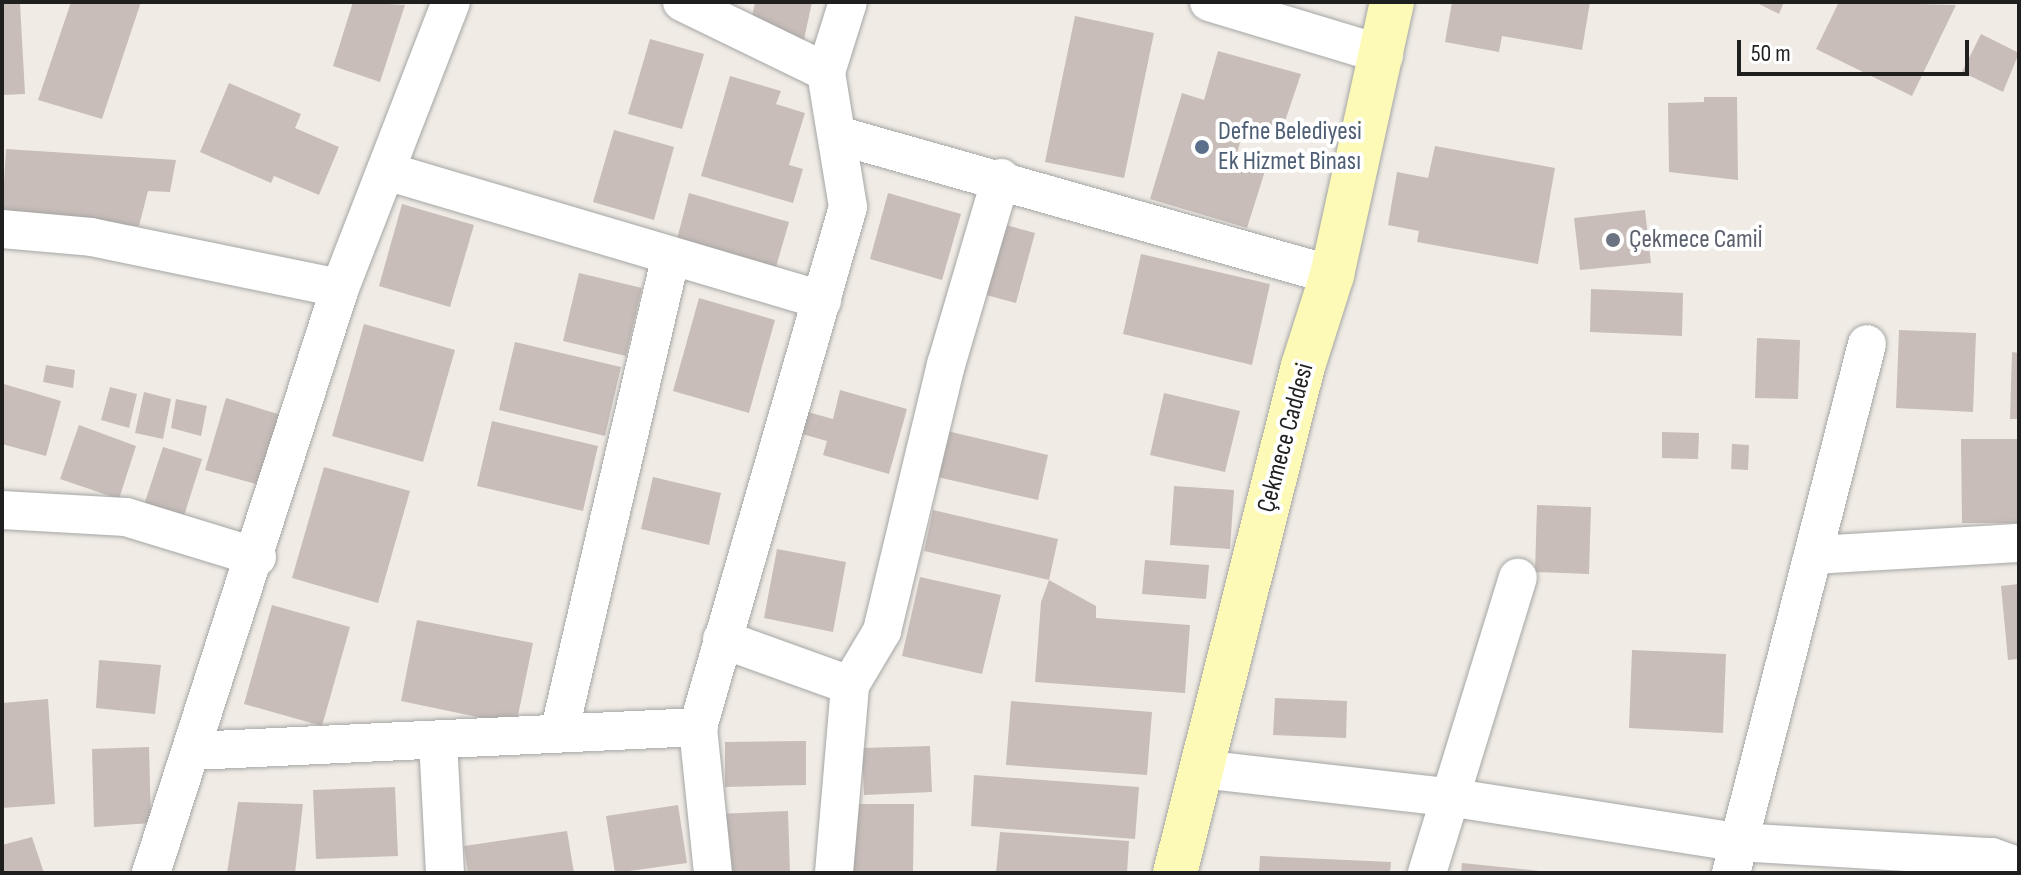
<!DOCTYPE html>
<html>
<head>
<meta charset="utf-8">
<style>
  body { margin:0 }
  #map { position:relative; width:2021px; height:875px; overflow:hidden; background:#f0ece5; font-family:"Sofia Sans Condensed",sans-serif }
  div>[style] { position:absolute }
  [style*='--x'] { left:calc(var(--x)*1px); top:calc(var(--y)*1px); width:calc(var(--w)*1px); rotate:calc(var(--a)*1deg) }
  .building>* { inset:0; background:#c8bdb8 }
  .roads { filter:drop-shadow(0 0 2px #a6a6a6) drop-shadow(0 0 2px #a6a6a6) }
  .minor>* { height:38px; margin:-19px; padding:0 19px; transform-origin:19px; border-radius:19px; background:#fff }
  .secondary>* { height:44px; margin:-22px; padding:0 22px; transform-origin:22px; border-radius:22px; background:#fdfab7 }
  .dots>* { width:22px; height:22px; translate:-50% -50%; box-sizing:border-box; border:4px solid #fff; border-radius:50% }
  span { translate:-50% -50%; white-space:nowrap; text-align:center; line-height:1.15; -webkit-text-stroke:8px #fff; paint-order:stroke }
  .service-label { font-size:26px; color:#4e5e75 }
  .left { translate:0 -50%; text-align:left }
  .worship-label { font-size:26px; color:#5b616d }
  .street-label { font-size:26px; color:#1f1f1f }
  .frame { position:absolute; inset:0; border:4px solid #1f1f1f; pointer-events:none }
  .scale { position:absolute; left:1737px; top:40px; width:232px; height:36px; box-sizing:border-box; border:4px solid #1f1f1f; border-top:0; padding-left:10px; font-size:24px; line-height:28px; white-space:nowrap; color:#1f1f1f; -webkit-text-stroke:6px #fff; paint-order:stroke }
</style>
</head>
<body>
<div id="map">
  <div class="building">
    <div style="clip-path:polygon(71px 2px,141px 2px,102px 119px,38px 100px)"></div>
    <div style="clip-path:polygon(353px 2px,405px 5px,380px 82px,333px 66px)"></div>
    <div style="clip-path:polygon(755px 2px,812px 2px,803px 44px,749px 33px)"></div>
    <div style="clip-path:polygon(1452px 2px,1590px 2px,1582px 50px,1502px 36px,1499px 52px,1445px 42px)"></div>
    <div style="clip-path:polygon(1755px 2px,1784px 2px,1779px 14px)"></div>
    <div style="clip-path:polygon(1839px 2px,1956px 5px,1912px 96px,1816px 49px)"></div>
    <div style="clip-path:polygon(20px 3px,25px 94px,2px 95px,2px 4px)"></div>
    <div style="clip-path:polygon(1075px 16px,1154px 33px,1124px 178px,1045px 162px)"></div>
    <div style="clip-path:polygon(1981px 34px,2019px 53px,2003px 92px,1962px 72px)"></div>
    <div style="clip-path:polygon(650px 39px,704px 54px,682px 129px,628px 114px)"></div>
    <div style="clip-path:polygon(1218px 51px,1301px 74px,1282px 130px,1246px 121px,1234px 164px,1265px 171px,1247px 228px,1150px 199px,1182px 93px,1204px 100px)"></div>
    <div style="clip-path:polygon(730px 76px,781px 91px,776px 104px,805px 113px,789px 165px,803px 169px,793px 203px,701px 176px)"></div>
    <div style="clip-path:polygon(229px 83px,301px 114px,295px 128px,339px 147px,319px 195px,274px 176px,271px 183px,200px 152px)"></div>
    <div style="clip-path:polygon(1704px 97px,1737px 97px,1738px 180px,1669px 172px,1668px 103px,1704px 102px)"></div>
    <div style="clip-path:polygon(614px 130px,674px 147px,654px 220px,593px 202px)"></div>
    <div style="clip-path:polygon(1435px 146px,1555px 168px,1538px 264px,1417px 242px,1419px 231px,1388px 225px,1397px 172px,1428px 178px)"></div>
    <div style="clip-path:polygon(6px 149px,176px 160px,170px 192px,148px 191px,139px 226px,2px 217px)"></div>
    <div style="clip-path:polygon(689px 193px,789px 222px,776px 267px,677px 239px)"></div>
    <div style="clip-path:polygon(888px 193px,961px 214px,942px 280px,870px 259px)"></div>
    <div style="clip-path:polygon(402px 204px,474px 225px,450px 307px,379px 286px)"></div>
    <div style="clip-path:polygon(1645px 210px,1651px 263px,1580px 270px,1574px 218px)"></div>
    <div style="clip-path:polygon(1006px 225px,1035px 233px,1016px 303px,986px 295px)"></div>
    <div style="clip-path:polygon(1141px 254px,1270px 284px,1252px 365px,1123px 334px)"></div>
    <div style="clip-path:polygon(579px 273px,642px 288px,626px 356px,563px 341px)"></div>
    <div style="clip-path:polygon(1591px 289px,1683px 293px,1682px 336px,1590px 332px)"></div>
    <div style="clip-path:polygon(699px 298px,775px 320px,749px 413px,673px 391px)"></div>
    <div style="clip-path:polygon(364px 324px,455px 350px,423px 462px,332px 436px)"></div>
    <div style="clip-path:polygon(1899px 330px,1976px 333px,1973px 412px,1896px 408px)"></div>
    <div style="clip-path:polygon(1757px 338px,1800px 340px,1798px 399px,1755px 398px)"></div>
    <div style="clip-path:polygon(515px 342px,621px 367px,605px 436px,499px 410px)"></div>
    <div style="clip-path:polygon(2012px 352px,2019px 353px,2019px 419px,2010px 419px)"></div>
    <div style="clip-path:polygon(46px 365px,75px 370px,73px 388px,43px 382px)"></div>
    <div style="clip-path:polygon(4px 384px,61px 401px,46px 456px,2px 444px)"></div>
    <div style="clip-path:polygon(110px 387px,137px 394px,129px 428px,101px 420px)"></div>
    <div style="clip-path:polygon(840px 390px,907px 409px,889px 474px,823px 455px,827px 441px,802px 434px,808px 412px,833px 419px)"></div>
    <div style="clip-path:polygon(144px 392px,171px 399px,163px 439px,135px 433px)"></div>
    <div style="clip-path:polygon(1164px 393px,1240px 411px,1225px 472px,1150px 455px)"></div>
    <div style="clip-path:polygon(226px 398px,281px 415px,260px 485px,205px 470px)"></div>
    <div style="clip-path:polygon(176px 399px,207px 406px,201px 436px,171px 428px)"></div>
    <div style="clip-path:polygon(492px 421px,598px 446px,583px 511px,477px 486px)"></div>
    <div style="clip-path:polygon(79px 425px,136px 446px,119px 499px,60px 479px)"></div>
    <div style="clip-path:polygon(943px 430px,1048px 455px,1038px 500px,933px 476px)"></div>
    <div style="clip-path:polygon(1662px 432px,1699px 433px,1698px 459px,1662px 458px)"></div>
    <div style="clip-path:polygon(1961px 439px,2019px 439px,2019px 523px,1962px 523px)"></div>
    <div style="clip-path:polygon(1732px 444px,1749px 445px,1748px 470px,1731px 469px)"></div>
    <div style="clip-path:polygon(163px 447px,202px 459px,183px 519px,143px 508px)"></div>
    <div style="clip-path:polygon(324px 467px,410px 491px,378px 603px,292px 578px)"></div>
    <div style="clip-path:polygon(653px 477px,721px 493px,709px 545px,641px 529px)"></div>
    <div style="clip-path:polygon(1174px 486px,1234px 490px,1230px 549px,1170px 545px)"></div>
    <div style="clip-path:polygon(1537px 505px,1591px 507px,1589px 574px,1535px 572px)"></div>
    <div style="clip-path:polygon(933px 510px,1058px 539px,1049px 580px,924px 551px)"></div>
    <div style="clip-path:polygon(777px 549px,846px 562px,833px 632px,764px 618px)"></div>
    <div style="clip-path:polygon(1145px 560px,1209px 565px,1206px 599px,1142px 594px)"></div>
    <div style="clip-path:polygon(920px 577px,1001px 595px,982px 674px,902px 656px)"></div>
    <div style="clip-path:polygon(1049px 580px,1096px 606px,1096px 618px,1190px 625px,1185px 693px,1035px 682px,1041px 602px)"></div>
    <div style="clip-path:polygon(2019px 584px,2019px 659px,2008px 660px,2001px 586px)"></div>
    <div style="clip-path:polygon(272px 605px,350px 627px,322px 726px,244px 704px)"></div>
    <div style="clip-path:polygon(417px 620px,533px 643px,516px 725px,401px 701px)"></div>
    <div style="clip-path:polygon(1632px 650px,1726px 654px,1723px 733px,1629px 728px)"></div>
    <div style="clip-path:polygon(99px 660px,161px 665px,155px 714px,96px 708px)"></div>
    <div style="clip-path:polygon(1275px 698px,1347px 701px,1346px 738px,1273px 735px)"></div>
    <div style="clip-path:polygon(48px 699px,55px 804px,2px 808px,2px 703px)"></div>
    <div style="clip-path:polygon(1011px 701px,1152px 712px,1147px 775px,1006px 765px)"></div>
    <div style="clip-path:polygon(806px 741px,806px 785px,725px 787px,725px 742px)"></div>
    <div style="clip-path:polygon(930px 746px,932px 792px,864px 795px,862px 748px)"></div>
    <div style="clip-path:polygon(149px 747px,151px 823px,94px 827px,92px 749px)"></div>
    <div style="clip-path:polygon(974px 775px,1139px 787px,1135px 839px,971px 826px)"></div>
    <div style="clip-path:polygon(395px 787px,398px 856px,316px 859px,313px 790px)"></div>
    <div style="clip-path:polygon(238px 802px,303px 804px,295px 873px,227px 873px)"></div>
    <div style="clip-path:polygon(849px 804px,914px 804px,913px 873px,848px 873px)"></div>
    <div style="clip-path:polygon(678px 805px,687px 863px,615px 873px,606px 816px)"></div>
    <div style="clip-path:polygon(788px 811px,790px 873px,720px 873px,718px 814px)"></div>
    <div style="clip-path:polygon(567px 831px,574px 873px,468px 873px,464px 846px)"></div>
    <div style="clip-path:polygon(1000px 832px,1129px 841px,1127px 873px,996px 873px)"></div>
    <div style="clip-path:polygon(32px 837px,44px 873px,2px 873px,2px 845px)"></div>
    <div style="clip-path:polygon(1260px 856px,1391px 862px,1390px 873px,1259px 873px)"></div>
    <div style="clip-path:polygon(1462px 863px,1540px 871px,1540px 873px,1461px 873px)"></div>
  </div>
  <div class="roads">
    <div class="minor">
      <div style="--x:682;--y:2;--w:160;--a:25.9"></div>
      <div style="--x:1209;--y:2;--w:183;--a:16.8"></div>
      <div style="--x:837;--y:135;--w:514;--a:15.79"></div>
      <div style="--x:386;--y:171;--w:455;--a:16.5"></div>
      <div style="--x:2;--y:229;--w:89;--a:5.1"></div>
      <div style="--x:91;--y:237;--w:254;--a:11.6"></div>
      <div style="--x:2;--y:510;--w:124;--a:3.2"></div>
      <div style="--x:126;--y:517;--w:137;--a:17"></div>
      <div style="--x:1815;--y:555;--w:204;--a:-3.4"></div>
      <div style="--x:722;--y:639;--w:136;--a:19.8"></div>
      <div style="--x:559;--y:733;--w:488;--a:-76.8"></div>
      <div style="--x:438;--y:740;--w:133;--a:87"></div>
      <div style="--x:193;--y:751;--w:506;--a:-2.72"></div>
      <div style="--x:1201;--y:769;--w:249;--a:6.5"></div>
      <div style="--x:1448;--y:797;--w:292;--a:8.9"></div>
      <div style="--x:1737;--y:842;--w:255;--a:3.4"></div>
      <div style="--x:1992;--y:857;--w:29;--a:20"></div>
      <div style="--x:151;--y:873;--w:615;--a:-72.1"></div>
      <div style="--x:340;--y:288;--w:307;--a:-68.8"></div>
      <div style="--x:713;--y:873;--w:147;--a:-95.9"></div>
      <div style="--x:698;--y:727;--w:541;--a:-73.91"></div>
      <div style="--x:848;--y:207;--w:137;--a:-99.3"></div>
      <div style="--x:826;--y:72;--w:73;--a:-72.6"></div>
      <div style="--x:834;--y:873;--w:189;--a:-85.1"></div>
      <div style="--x:850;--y:685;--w:63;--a:-59.3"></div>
      <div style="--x:882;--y:631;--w:274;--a:-76.5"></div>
      <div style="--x:946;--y:365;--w:195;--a:-73.6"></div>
      <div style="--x:1427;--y:873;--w:309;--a:-72.9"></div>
      <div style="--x:1731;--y:873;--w:546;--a:-75.58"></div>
    </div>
    <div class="secondary">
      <div style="--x:1175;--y:873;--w:523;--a:-75.83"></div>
      <div style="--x:1303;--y:366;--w:96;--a:-72.3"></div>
      <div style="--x:1332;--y:275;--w:280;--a:-77.6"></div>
    </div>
  </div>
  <div class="dots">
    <div style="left:1202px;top:147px;background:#5c6f8a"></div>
    <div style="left:1613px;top:240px;background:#6b7280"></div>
  </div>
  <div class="service-label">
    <span class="left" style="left:1218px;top:147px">Defne Belediyesi<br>Ek Hizmet Binası</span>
  </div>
  <div class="worship-label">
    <span class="left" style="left:1629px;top:240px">Çekmece Camiİ</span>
  </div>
  <div class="street-label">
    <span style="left:1286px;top:438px;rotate:-75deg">Çekmece Caddesi</span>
  </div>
  <div class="frame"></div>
  <div class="scale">50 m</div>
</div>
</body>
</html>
